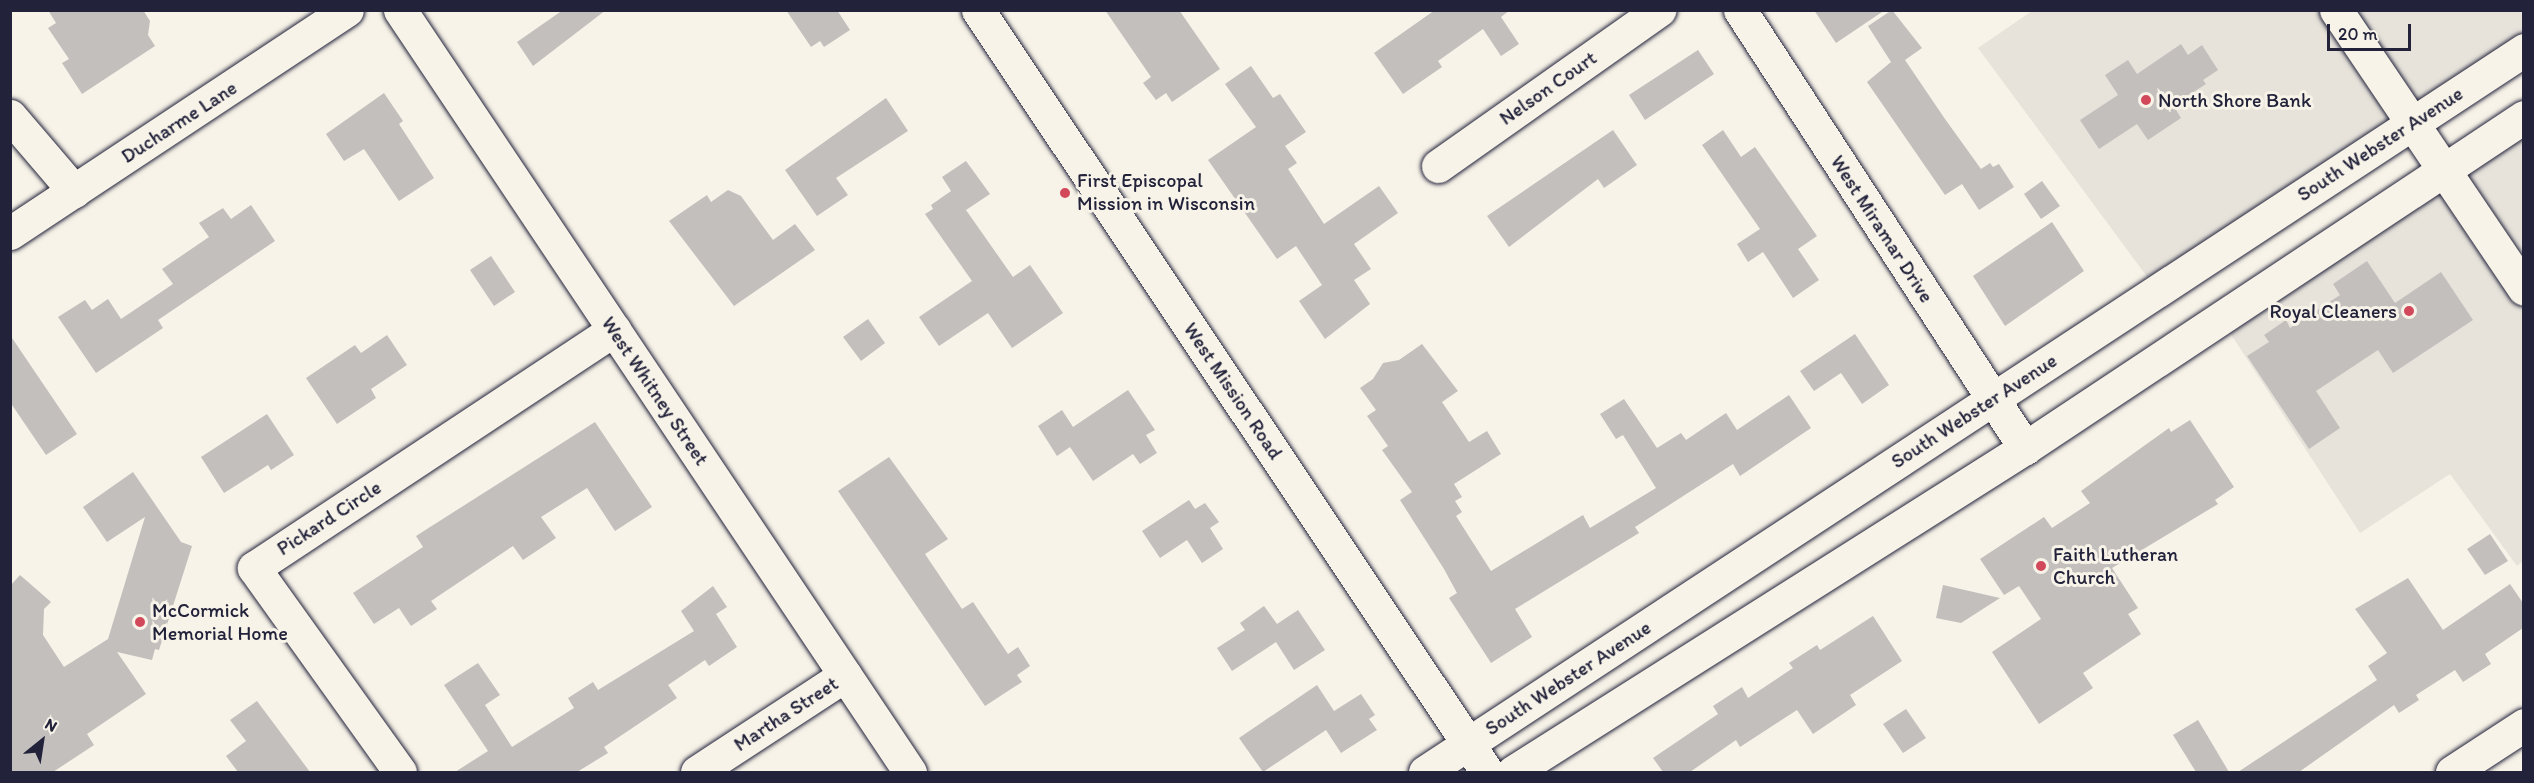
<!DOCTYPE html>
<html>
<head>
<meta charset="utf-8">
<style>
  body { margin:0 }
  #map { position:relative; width:2534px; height:783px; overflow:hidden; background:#f7f3e8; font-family:Itim,sans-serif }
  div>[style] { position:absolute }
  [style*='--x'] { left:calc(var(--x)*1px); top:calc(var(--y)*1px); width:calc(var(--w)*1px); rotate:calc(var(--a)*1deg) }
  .built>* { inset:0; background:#e7e3db }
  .building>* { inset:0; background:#c2bfbd }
  .roads { filter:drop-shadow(0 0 2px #22223b) drop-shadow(0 0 2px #22223b) }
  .minor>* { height:33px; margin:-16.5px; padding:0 16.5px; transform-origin:16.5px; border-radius:16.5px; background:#f7f3e8 }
  .major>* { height:33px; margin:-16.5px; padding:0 16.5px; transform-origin:16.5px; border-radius:16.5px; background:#f7f3e8 }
  .dots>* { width:16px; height:16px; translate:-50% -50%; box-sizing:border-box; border:3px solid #f7f3e8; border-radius:50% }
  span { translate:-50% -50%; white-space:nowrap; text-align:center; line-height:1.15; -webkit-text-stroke:6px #f7f3e8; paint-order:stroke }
  .street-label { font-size:20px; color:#22223b }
  .poi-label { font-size:20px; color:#22223b }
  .left { translate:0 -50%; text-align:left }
  .right { translate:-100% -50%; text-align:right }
  .frame { position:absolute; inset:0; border:12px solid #22223b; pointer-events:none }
  .north { position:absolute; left:12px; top:711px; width:60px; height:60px; -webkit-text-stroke:4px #f7f3e8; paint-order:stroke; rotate:30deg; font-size:16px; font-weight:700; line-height:24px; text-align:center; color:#22223b }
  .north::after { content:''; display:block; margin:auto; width:21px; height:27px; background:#22223b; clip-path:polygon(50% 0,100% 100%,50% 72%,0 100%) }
  .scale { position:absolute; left:2327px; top:24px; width:84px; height:27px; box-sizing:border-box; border:3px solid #22223b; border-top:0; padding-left:8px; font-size:18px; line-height:21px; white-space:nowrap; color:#22223b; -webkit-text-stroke:4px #f7f3e8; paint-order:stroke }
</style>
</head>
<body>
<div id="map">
  <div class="built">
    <div style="clip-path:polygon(2032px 11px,2523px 11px,2523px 50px,2148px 278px,1978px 48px)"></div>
    <div style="clip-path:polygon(2523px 117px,2523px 561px,2517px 566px,2450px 474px,2360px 533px,2221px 319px)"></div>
  </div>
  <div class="building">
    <div style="clip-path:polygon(48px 10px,143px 10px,150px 21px,148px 35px,155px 46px,82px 94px,62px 63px,69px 59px,48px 28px,56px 23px)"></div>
    <div style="clip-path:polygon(563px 10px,606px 10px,533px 66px,517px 42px)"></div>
    <div style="clip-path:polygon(786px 10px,837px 10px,850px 30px,824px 47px,820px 41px,811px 47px)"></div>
    <div style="clip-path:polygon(1105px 10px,1179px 10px,1220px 69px,1172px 102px,1166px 93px,1156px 100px,1143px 83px,1151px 77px)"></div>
    <div style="clip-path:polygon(1435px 10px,1510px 10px,1501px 17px,1519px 44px,1501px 56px,1483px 29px,1438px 61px,1442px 67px,1403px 94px,1374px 53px)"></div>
    <div style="clip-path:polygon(1814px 10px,1885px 10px,1836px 43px)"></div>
    <div style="clip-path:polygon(1892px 10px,1922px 48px,1905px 60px,1945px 119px,1981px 169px,1990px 163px,1993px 167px,1999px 164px,2014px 187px,1979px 210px,1962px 184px,1945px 195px,1867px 82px,1891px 62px,1868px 26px)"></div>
    <div style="clip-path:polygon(2181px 44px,2188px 55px,2202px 45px,2218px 70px,2203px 80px,2206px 84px,2173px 105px,2181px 118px,2148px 140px,2137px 124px,2099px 149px,2080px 120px,2118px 95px,2105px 75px,2128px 60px,2137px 74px)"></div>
    <div style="clip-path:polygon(1698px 50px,1714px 74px,1645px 120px,1629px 95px)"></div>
    <div style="clip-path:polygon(1251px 66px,1273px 98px,1280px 94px,1306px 132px,1285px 146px,1297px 163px,1288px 169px,1324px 224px,1379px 186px,1398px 213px,1354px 244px,1371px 269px,1354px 280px,1370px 304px,1325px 339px,1299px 301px,1322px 285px,1296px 246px,1277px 259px,1208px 160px,1256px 127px,1225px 84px)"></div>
    <div style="clip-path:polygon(384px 93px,403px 121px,399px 124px,434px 178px,399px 201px,364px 149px,344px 161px,326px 134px)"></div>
    <div style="clip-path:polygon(886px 98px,908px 131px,836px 178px,848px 195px,817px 216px,785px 170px)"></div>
    <div style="clip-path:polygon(1613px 130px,1637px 165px,1604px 188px,1598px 179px,1509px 247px,1487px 216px)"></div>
    <div style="clip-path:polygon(1723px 130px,1741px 157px,1755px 147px,1817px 236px,1798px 249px,1819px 280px,1793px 298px,1763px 252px,1748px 262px,1737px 244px,1760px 229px,1702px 145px)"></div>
    <div style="clip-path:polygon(966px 161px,990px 194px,966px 210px,1013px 277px,1030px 265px,1063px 313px,1012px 348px,988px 313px,939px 346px,919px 317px,972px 281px,925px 214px,933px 209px,931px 205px,951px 191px,942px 177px)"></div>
    <div style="clip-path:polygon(2042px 181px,2060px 206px,2041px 219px,2024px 194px)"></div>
    <div style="clip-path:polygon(728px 190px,741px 196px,773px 240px,795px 224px,815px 250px,734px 306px,669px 221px,707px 195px,711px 202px)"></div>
    <div style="clip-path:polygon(251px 205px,275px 241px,158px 320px,163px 328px,96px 373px,58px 317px,85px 300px,92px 310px,108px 299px,121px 319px,173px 284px,162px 269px,209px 237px,199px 223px,223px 208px,231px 219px)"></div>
    <div style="clip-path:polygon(2052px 222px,2084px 271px,2005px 326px,1973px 276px)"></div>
    <div style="clip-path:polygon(491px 256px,515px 292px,494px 306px,470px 270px)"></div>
    <div style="clip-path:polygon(2367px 261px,2395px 303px,2441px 272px,2473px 320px,2393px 373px,2378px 350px,2316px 391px,2340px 428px,2309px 449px,2247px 356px,2269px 342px,2264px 335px,2286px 320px,2290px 328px,2340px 295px,2333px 284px)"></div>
    <div style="clip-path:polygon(868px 319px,885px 343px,861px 361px,843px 337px)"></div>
    <div style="clip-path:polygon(1855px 334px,1889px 385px,1862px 404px,1841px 373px,1814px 391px,1800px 371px)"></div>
    <div style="clip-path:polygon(10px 335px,77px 434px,46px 455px,10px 402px)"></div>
    <div style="clip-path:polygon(387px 335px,407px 365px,371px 389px,376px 398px,337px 424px,306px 378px,355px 345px,361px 353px)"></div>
    <div style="clip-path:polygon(1422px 344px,1458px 391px,1442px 402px,1469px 442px,1487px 431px,1501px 454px,1454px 484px,1462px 497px,1455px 501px,1462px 512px,1456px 516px,1491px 571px,1583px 515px,1590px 528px,1656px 488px,1623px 435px,1616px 439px,1600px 414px,1624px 399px,1657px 448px,1681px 433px,1686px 440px,1726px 413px,1737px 430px,1789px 395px,1811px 428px,1740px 476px,1733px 464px,1635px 527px,1639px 533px,1515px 609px,1532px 637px,1491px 663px,1449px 598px,1457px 593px,1444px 569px,1400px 500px,1412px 492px,1382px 450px,1388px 446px,1367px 416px,1376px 410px,1360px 388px,1373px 379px,1383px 363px,1399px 360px)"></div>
    <div style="clip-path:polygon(1128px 390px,1155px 430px,1146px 435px,1157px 453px,1140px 464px,1133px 454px,1093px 481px,1070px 447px,1057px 456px,1038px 426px,1062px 410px,1073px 427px)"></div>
    <div style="clip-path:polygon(267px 414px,294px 455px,271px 470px,268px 465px,224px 493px,201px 457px)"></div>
    <div style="clip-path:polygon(2190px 420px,2234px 487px,2215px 500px,2218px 504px,2112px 568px,2138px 608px,2128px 614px,2141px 634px,2083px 673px,2093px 688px,2039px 724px,1992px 652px,2041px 619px,2019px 586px,2004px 595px,1980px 559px,2044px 517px,2052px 528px,2090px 503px,2081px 491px,2169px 428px,2171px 432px)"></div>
    <div style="clip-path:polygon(595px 422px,652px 507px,615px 531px,587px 488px,541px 517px,556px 538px,523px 560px,513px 546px,431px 601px,437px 609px,411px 626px,399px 608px,374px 624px,353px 593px,423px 547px,416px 536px)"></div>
    <div style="clip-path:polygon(889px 457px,948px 539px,925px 554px,962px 609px,973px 602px,1008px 654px,1018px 647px,1030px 666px,1017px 675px,1022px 682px,985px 706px,838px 491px)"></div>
    <div style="clip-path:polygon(133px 472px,181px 542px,192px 546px,159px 650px,155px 649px,152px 660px,117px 652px,146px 694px,87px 734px,94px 745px,53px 772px,10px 772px,10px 586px,20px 575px,51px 602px,44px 609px,43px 635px,64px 667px,108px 639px,145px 517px,107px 542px,83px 507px)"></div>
    <div style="clip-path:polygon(1189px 500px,1195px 509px,1205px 503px,1219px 522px,1210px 528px,1223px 549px,1202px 563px,1187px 540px,1160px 558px,1142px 531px)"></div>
    <div style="clip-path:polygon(2490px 534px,2508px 561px,2485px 575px,2467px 549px)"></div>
    <div style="clip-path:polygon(2408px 578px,2443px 630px,2510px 584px,2523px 603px,2523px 628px,2485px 654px,2491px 664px,2463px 682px,2455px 670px,2416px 695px,2419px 700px,2399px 713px,2394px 705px,2299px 772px,2238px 772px,2377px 680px,2368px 666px,2387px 653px,2355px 609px)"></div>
    <div style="clip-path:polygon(1943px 585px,2000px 598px,1961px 623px,1936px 618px)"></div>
    <div style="clip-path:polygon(713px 586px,727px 607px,716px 614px,737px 647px,709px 666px,705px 660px,668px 685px,677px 698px,604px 747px,608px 753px,577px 772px,455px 772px,488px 751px,444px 685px,478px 663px,500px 695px,485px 705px,512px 747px,574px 708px,568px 698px,593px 682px,598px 690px,694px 631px,681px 611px)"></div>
    <div style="clip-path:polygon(1264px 606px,1277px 624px,1298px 610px,1325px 650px,1294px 670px,1276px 642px,1232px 671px,1217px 648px,1245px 630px,1240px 623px)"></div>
    <div style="clip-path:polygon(1873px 616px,1902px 661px,1850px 695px,1856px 705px,1813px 734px,1797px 710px,1740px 747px,1736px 740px,1690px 772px,1663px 772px,1653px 758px,1718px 714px,1713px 706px,1742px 687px,1748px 698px,1793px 668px,1789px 663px,1817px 645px,1820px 650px)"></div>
    <div style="clip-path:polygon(1317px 685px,1334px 711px,1361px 694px,1375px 715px,1369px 719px,1377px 730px,1341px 753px,1326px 730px,1263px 772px,1239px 738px)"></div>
    <div style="clip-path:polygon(257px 701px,310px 772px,238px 772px,226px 756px,246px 741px,230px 720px)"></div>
    <div style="clip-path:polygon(1906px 709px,1926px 738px,1903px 753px,1883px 724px)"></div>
    <div style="clip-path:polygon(2198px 720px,2229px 772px,2196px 772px,2173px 735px)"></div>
  </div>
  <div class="roads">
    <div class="minor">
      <div style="--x:400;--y:10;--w:917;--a:56.21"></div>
      <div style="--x:978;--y:10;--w:916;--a:56.26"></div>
      <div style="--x:1740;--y:10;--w:523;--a:56.95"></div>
      <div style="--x:2336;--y:10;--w:336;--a:56"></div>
      <div style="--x:10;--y:116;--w:99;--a:49.5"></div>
      <div style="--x:1438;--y:166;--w:271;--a:-35.2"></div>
      <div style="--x:10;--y:233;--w:404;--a:-33.5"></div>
      <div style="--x:400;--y:772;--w:251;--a:-125.6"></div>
      <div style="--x:254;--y:568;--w:432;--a:-33.5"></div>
      <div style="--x:697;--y:772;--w:177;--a:-33.2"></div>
      <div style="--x:2452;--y:772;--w:86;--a:-33.1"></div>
    </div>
    <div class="major">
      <div style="--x:1425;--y:772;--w:1315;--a:-33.3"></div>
      <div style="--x:1513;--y:772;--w:606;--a:-32.33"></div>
      <div style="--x:2025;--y:448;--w:599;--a:-33.56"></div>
    </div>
  </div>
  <div class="dots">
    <div style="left:2146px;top:100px;background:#d1495b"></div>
    <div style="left:1065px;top:193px;background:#d1495b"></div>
    <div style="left:2409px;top:311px;background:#d1495b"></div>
    <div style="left:2041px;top:566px;background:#d1495b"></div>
    <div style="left:140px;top:622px;background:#d1495b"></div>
  </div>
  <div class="street-label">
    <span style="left:1548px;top:88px;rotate:-35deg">Nelson Court</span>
    <span style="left:179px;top:122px;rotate:-33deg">Ducharme Lane</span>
    <span style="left:2380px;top:144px;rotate:-33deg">South Webster Avenue</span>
    <span style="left:1882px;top:229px;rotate:57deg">West Miramar Drive</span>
    <span style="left:655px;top:391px;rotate:56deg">West Whitney Street</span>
    <span style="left:1233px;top:391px;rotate:56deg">West Mission Road</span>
    <span style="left:1974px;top:411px;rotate:-33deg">South Webster Avenue</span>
    <span style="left:329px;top:518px;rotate:-33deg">Pickard Circle</span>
    <span style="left:1568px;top:678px;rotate:-33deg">South Webster Avenue</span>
    <span style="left:786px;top:714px;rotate:-33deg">Martha Street</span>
  </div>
  <div class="poi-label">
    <span class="left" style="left:2158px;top:100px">North Shore Bank</span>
    <span class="left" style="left:1077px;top:192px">First Episcopal<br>Mission in Wisconsin</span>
    <span class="right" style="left:2397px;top:311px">Royal Cleaners</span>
    <span class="left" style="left:2053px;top:566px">Faith Lutheran<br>Church</span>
    <span class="left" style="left:152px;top:622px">McCormick<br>Memorial Home</span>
  </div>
  <div class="frame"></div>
  <div class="north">N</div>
  <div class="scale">20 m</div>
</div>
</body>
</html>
